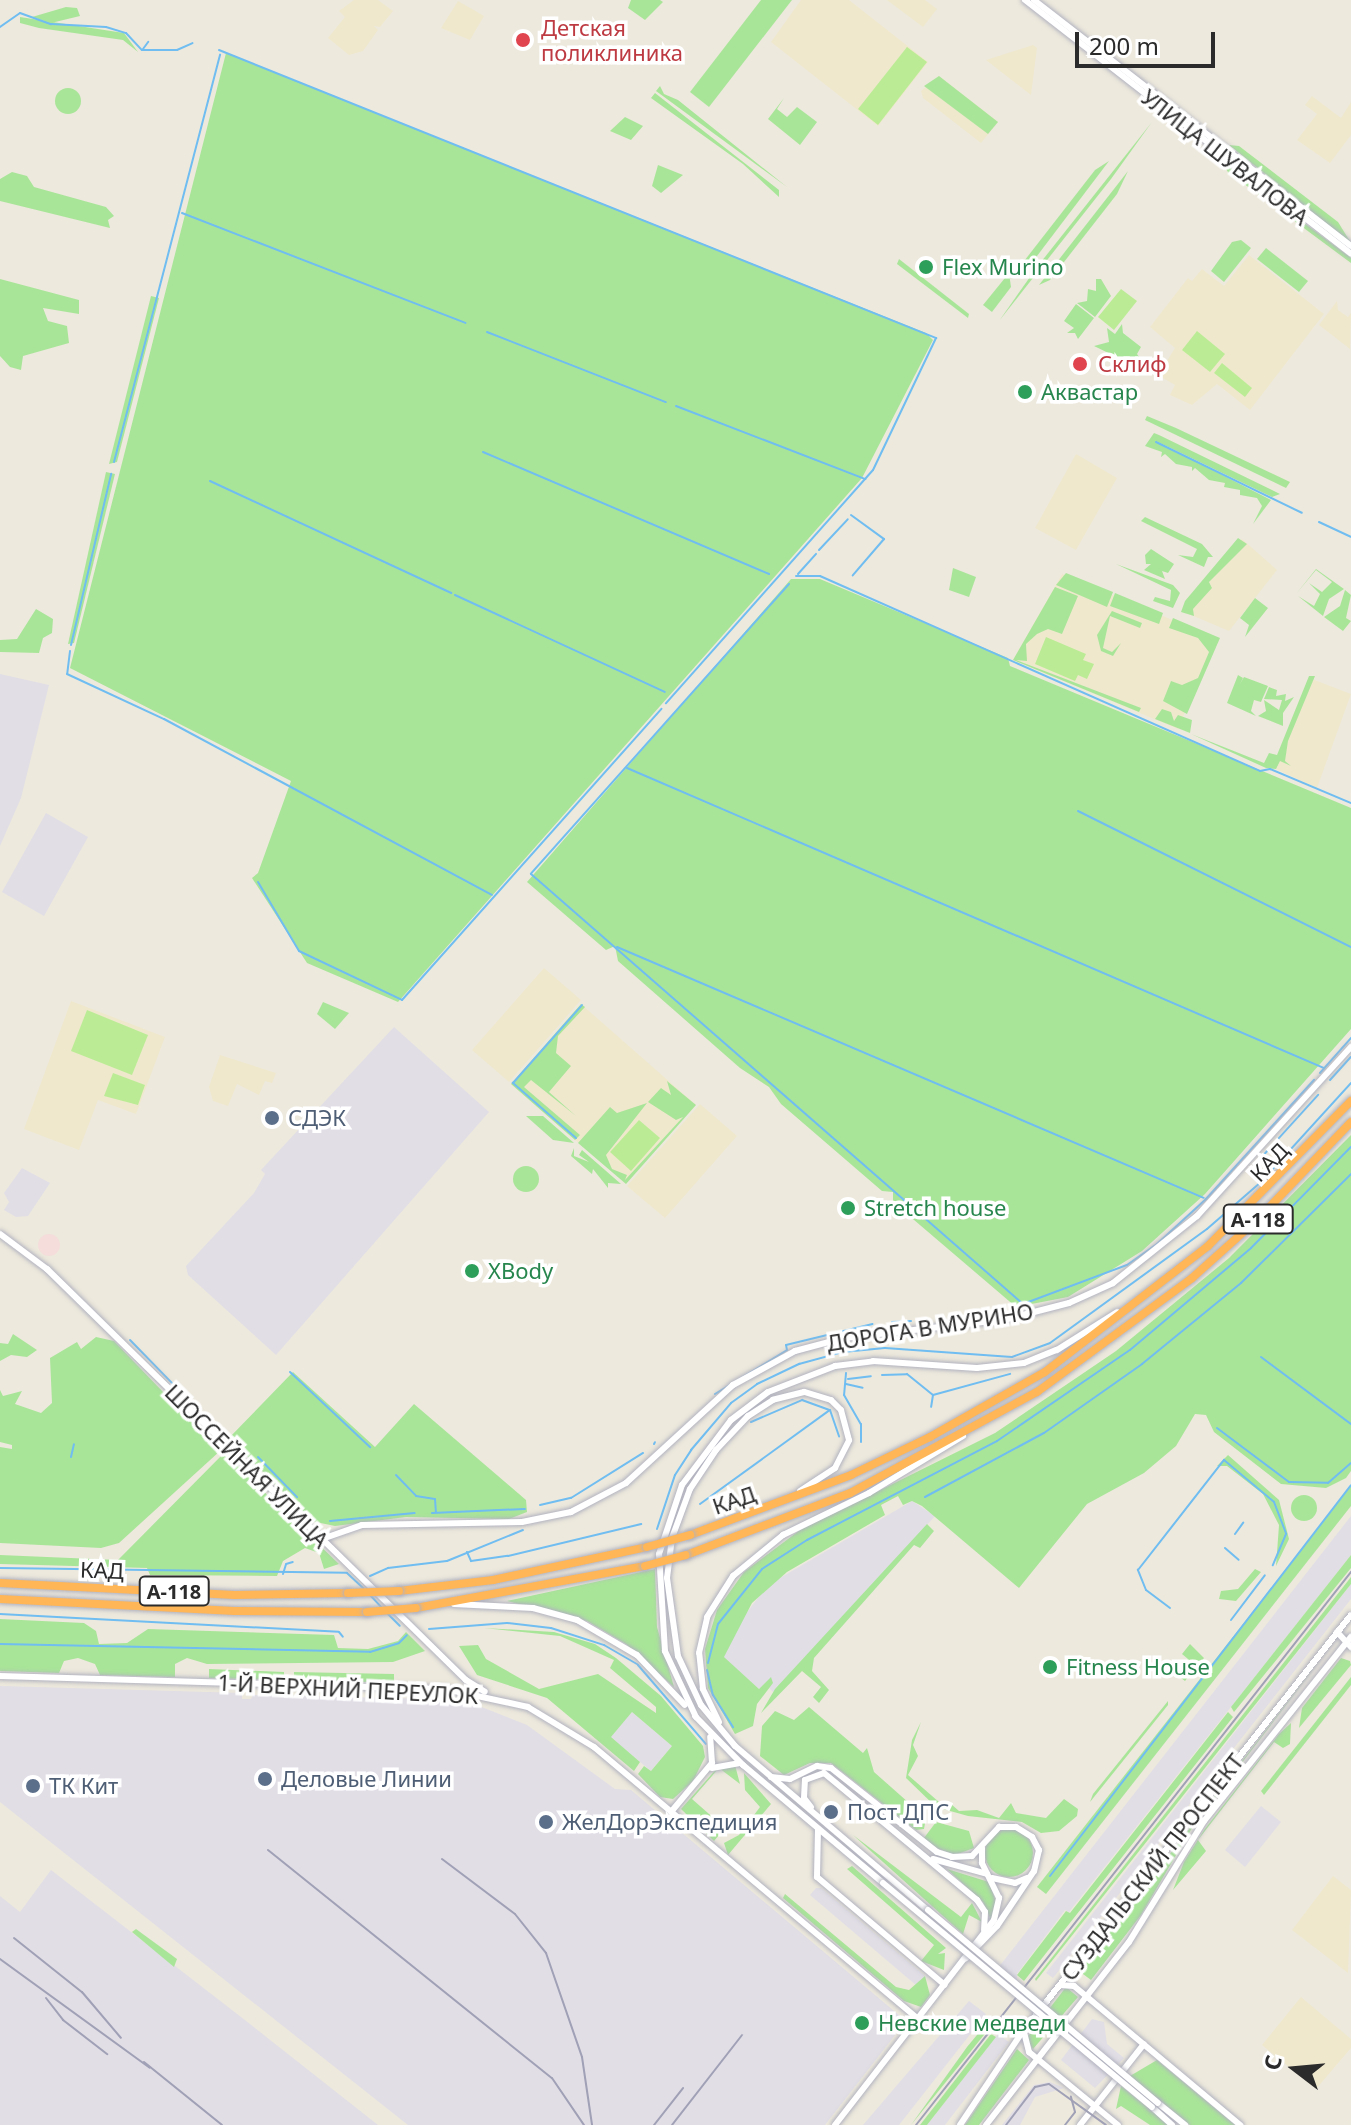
<!DOCTYPE html>
<html>
<head>
<meta charset="utf-8">
<style>
  body { margin:0 }
  #map { position:relative; width:1351px; height:2125px; overflow:hidden; background:#ede9dd; font-family:"Noto Sans",sans-serif }
  div>[style] { position:absolute }
  [style*='--x'] { left:calc(var(--x)*1px); top:calc(var(--y)*1px); width:calc(var(--w)*1px); rotate:calc(var(--a)*1deg) }
  .industrial>* { inset:0; background:#e1dee6 }
  .education>* { inset:0; background:#efe8cd }
  .medical>* { inset:0; background:#f4dddb }
  .round { border-radius:50% }
  .green>* { inset:0; background:#a9e599 }
  .pitch>* { inset:0; background:#bbec95 }
  .stream>* { height:2px; margin:-1px; padding:0 1px; transform-origin:1px; border-radius:1px; background:#6fbdf1 }
  .roads { filter:drop-shadow(0 0 2px #b1b2bf) drop-shadow(0 0 2px #b1b2bf) }
  .secondary>* { height:6px; margin:-3px; padding:0 3px; transform-origin:3px; border-radius:3px; background:#fff }
  .highway>* { height:8px; margin:-4px; padding:0 4px; transform-origin:4px; border-radius:4px; background:#ffb657 }
  .tram>* { height:2px; margin:-1px; padding:0 1px; transform-origin:1px; border-radius:1px; background:#a0a0b6 }
  .rail>* { height:2px; margin:-1px; padding:0 1px; transform-origin:1px; border-radius:1px; background:#a0a0b6 }
  .bridges { filter:drop-shadow(0 0 2px #b1b2bf) drop-shadow(0 0 2px #b1b2bf) }
  .secondary-bridge>* { height:6px; margin:-3px; padding:0 3px; transform-origin:3px; border-radius:3px; background:#fff }
  .highway-bridge>* { height:8px; margin:-4px; padding:0 4px; transform-origin:4px; border-radius:4px; background:#ffb657 }
  .dots>* { width:22px; height:22px; translate:-50% -50%; box-sizing:border-box; border:4px solid #fff; border-radius:50% }
  span { translate:-50% -50%; white-space:nowrap; text-align:center; line-height:1.15; -webkit-text-stroke:7px #fff; paint-order:stroke }
  .shield-label span { padding:2px 6px; background:#fff; border:2px solid; border-radius:6px; -webkit-text-stroke-width:0 }
  .shield-label { font-size:20px; color:#2b2b2b; font-weight:700 }
  .health-label { font-size:22px; color:#be3a42 }
  .left { translate:0 -50%; text-align:left }
  .street-label { font-size:22px; color:#2b2b2b }
  .leisure-label { font-size:22px; color:#27864d }
  .service-label { font-size:22px; color:#4e5e75 }
  .north { position:absolute; left:1255px; top:2029px; width:80px; height:80px; -webkit-text-stroke:6px #fff; paint-order:stroke; rotate:286deg; font-size:22px; font-weight:700; line-height:32px; text-align:center; color:#2b2b2b }
  .north::after { content:''; display:block; margin:auto; width:28px; height:36px; background:#2b2b2b; clip-path:polygon(50% 0,100% 100%,50% 72%,0 100%) }
  .scale { position:absolute; left:1075px; top:32px; width:140px; height:36px; box-sizing:border-box; border:4px solid #2b2b2b; border-top:0; padding-left:10px; font-size:24px; line-height:28px; white-space:nowrap; color:#2b2b2b; -webkit-text-stroke:6px #fff; paint-order:stroke }
</style>
</head>
<body>
<div id="map">
  <div class="industrial">
    <div style="clip-path:polygon(0 674px,49px 685px,21px 798px,0 846px)"></div>
    <div style="clip-path:polygon(46px 813px,88px 837px,44px 916px,2px 892px)"></div>
    <div style="clip-path:polygon(394px 1027px,489px 1112px,276px 1355px,188px 1275px,186px 1266px,254px 1193px,265px 1174px,261px 1170px)"></div>
    <div style="clip-path:polygon(22px 1168px,50px 1183px,28px 1216px,16px 1217px,4px 1210px,9px 1202px,4px 1193px)"></div>
    <div style="clip-path:polygon(912px 1501px,935px 1516px,792px 1677px,773px 1692px,765px 1684px,759px 1689px,723px 1657px,741px 1620px,768px 1585px)"></div>
    <div style="clip-path:polygon(1351px 1516px,1351px 1555px,1069px 1912px,1065px 1910px,1017px 1974px,1017px 1983px,998px 1968px)"></div>
    <div style="clip-path:polygon(1351px 1584px,1351px 1599px,1053px 1978px,1046px 1973px)"></div>
    <div style="clip-path:polygon(0 1686px,242px 1693px,242px 1699px,251px 1699px,253px 1695px,436px 1699px,479px 1706px,527px 1725px,615px 1789px,631px 1790px,906px 2021px,825px 2125px,408px 2125px,0 1802px)"></div>
    <div style="clip-path:polygon(632px 1712px,672px 1746px,651px 1771px,610px 1737px)"></div>
    <div style="clip-path:polygon(1261px 1806px,1281px 1822px,1245px 1867px,1225px 1850px)"></div>
    <div style="clip-path:polygon(51px 1870px,241px 2017px,378px 2125px,0 2125px,0 1896px,20px 1912px)"></div>
    <div style="clip-path:polygon(816px 1888px,821px 1888px,925px 1976px,917px 1986px,810px 1895px)"></div>
    <div style="clip-path:polygon(969px 2001px,986px 2014px,899px 2125px,863px 2125px)"></div>
    <div style="clip-path:polygon(1092px 2019px,1104px 2022px,1107px 2044px,1124px 2058px,1095px 2088px,1061px 2060px)"></div>
    <div style="clip-path:polygon(998px 2034px,1009px 2042px,945px 2125px,927px 2125px)"></div>
    <div style="clip-path:polygon(1050px 2082px,1064px 2088px,1035px 2097px,1020px 2125px,1002px 2125px,1034px 2085px)"></div>
  </div>
  <div class="education">
    <div style="clip-path:polygon(354px 0,378px 0,393px 11px,380px 27px,374px 26px,378px 30px,363px 51px,349px 55px,328px 38px,345px 17px,339px 11px)"></div>
    <div style="clip-path:polygon(801px 0,849px 0,928px 62px,878px 126px,771px 42px)"></div>
    <div style="clip-path:polygon(887px 0,925px 0,937px 9px,923px 27px)"></div>
    <div style="clip-path:polygon(458px 1px,484px 16px,470px 40px,441px 28px)"></div>
    <div style="clip-path:polygon(1033px 45px,1037px 48px,1031px 95px,986px 60px)"></div>
    <div style="clip-path:polygon(939px 76px,998px 122px,981px 143px,923px 98px,921px 91px)"></div>
    <div style="clip-path:polygon(1312px 96px,1341px 118px,1351px 102px,1351px 135px,1330px 163px,1297px 140px,1317px 114px,1305px 105px)"></div>
    <div style="clip-path:polygon(1249px 255px,1324px 314px,1250px 410px,1217px 384px,1192px 405px,1170px 395px,1175px 385px,1158px 375px,1175px 348px,1150px 327px,1188px 278px,1192px 281px,1202px 269px,1224px 286px)"></div>
    <div style="clip-path:polygon(1337px 301px,1338px 310px,1348px 317px,1351px 313px,1350px 349px,1319px 325px)"></div>
    <div style="clip-path:polygon(1076px 454px,1117px 478px,1076px 550px,1035px 528px)"></div>
    <div style="clip-path:polygon(1242px 539px,1277px 570px,1229px 631px,1184px 612px)"></div>
    <div style="clip-path:polygon(1062px 574px,1216px 638px,1178px 729px,1013px 660px)"></div>
    <div style="clip-path:polygon(1312px 679px,1351px 694px,1317px 788px,1276px 769px)"></div>
    <div style="clip-path:polygon(544px 968px,581px 1000px,509px 1082px,472px 1050px)"></div>
    <div style="clip-path:polygon(71px 1001px,165px 1037px,136px 1114px,98px 1100px,79px 1150px,24px 1129px)"></div>
    <div style="clip-path:polygon(581px 1004px,696px 1105px,626px 1184px,511px 1084px)"></div>
    <div style="clip-path:polygon(220px 1055px,276px 1073px,272px 1083px,265px 1081px,259px 1095px,237px 1084px,228px 1106px,213px 1101px,209px 1087px)"></div>
    <div style="clip-path:polygon(700px 1104px,737px 1136px,665px 1218px,627px 1186px)"></div>
    <div style="clip-path:polygon(1333px 1876px,1351px 1890px,1348px 1973px,1292px 1930px)"></div>
    <div style="clip-path:polygon(1301px 1997px,1351px 2039px,1351px 2048px,1316px 2089px,1262px 2045px)"></div>
  </div>
  <div class="medical">
    <div class="round" style="left:38px;top:1234px;width:22px;height:22px"></div>
  </div>
  <div class="green">
    <div style="clip-path:polygon(631px 0,660px 0,663px 2px,645px 20px,628px 8px)"></div>
    <div style="clip-path:polygon(761px 0,792px 0,709px 107px,690px 92px)"></div>
    <div style="clip-path:polygon(66px 7px,77px 8px,80px 16px,51px 23px,32px 17px)"></div>
    <div style="clip-path:polygon(20px 17px,124px 33px,138px 52px,123px 40px,39px 28px,20px 23px)"></div>
    <div style="clip-path:polygon(226px 53px,926px 333px,933px 340px,862px 478px,398px 1002px,307px 963px,252px 878px,258px 873px,291px 781px,70px 668px)"></div>
    <div style="clip-path:polygon(939px 76px,998px 122px,988px 134px,924px 86px)"></div>
    <div style="clip-path:polygon(660px 86px,664px 94px,678px 100px,787px 187px,656px 91px)"></div>
    <div class="round" style="left:55px;top:88px;width:26px;height:26px"></div>
    <div style="clip-path:polygon(655px 93px,779px 190px,779px 197px,743px 164px,651px 98px)"></div>
    <div style="clip-path:polygon(784px 98px,777px 109px,787px 117px,797px 107px,817px 122px,800px 145px,768px 119px)"></div>
    <div style="clip-path:polygon(625px 117px,643px 126px,631px 140px,610px 131px)"></div>
    <div style="clip-path:polygon(1152px 122px,1111px 179px,999px 321px,1037px 267px)"></div>
    <div style="clip-path:polygon(1229px 145px,1239px 146px,1338px 222px,1351px 243px)"></div>
    <div style="clip-path:polygon(1109px 161px,1034px 260px,1018px 278px,1021px 265px,1095px 170px)"></div>
    <div style="clip-path:polygon(1221px 161px,1351px 258px,1351px 263px,1228px 172px)"></div>
    <div style="clip-path:polygon(658px 165px,683px 175px,661px 193px,652px 186px)"></div>
    <div style="clip-path:polygon(1128px 171px,1117px 194px,1050px 280px,1039px 285px)"></div>
    <div style="clip-path:polygon(12px 172px,27px 176px,34px 187px,106px 207px,114px 216px,108px 220px,110px 228px,0 201px,0 179px)"></div>
    <div style="clip-path:polygon(1241px 240px,1251px 248px,1224px 282px,1211px 271px,1232px 242px)"></div>
    <div style="clip-path:polygon(1266px 248px,1308px 281px,1299px 292px,1257px 259px)"></div>
    <div style="clip-path:polygon(899px 259px,969px 314px,968px 318px,897px 264px)"></div>
    <div style="clip-path:polygon(1009px 273px,1011px 287px,992px 312px,983px 305px)"></div>
    <div style="clip-path:polygon(0 279px,79px 300px,79px 314px,43px 308px,48px 321px,67px 326px,69px 343px,23px 356px,21px 370px,10px 367px,0 356px)"></div>
    <div style="clip-path:polygon(1096px 279px,1101px 279px,1111px 296px,1095px 317px,1077px 303px,1087px 301px,1088px 289px,1096px 291px)"></div>
    <div style="clip-path:polygon(151px 296px,159px 298px,117px 462px,109px 464px)"></div>
    <div style="clip-path:polygon(1076px 304px,1094px 318px,1078px 339px,1075px 333px,1067px 333px,1074px 328px,1064px 321px)"></div>
    <div style="clip-path:polygon(1122px 324px,1123px 333px,1141px 347px,1137px 354px,1142px 361px,1127px 362px,1094px 346px,1109px 342px,1107px 328px,1115px 334px)"></div>
    <div style="clip-path:polygon(1147px 416px,1176px 428px,1290px 482px,1286px 488px,1145px 420px)"></div>
    <div style="clip-path:polygon(1154px 433px,1159px 435px,1280px 494px,1272px 497px,1154px 440px,1271px 500px,1253px 524px,1262px 506px,1257px 498px,1240px 495px,1240px 490px,1224px 487px,1225px 483px,1209px 480px,1195px 468px,1192px 471px,1192px 467px,1176px 464px,1165px 454px,1161px 457px,1162px 452px,1145px 446px)"></div>
    <div style="clip-path:polygon(106px 472px,115px 474px,74px 643px,68px 644px)"></div>
    <div style="clip-path:polygon(1145px 517px,1202px 544px,1213px 557px,1208px 557px,1204px 567px,1178px 555px,1193px 557px,1197px 549px,1141px 521px)"></div>
    <div style="clip-path:polygon(1238px 538px,1247px 544px,1209px 582px,1212px 588px,1193px 609px,1194px 616px,1181px 612px,1185px 601px)"></div>
    <div style="clip-path:polygon(1151px 549px,1174px 564px,1168px 573px,1162px 571px,1165px 579px,1144px 570px,1151px 564px,1146px 564px,1145px 555px)"></div>
    <div style="clip-path:polygon(1116px 564px,1173px 585px,1180px 593px,1173px 608px,1153px 601px,1155px 597px,1170px 601px,1171px 590px)"></div>
    <div style="clip-path:polygon(953px 568px,976px 577px,969px 597px,949px 590px)"></div>
    <div style="clip-path:polygon(1316px 569px,1344px 589px,1329px 599px,1323px 616px,1298px 596px,1314px 606px,1320px 594px,1309px 583px,1322px 592px,1332px 582px,1316px 570px,1296px 594px)"></div>
    <div style="clip-path:polygon(1066px 573px,1113px 592px,1107px 607px,1056px 585px)"></div>
    <div style="clip-path:polygon(791px 579px,820px 579px,1008px 658px,1010px 666px,1351px 808px,1351px 1029px,1205px 1194px,1142px 1251px,1068px 1297px,1016px 1307px,893px 1202px,893px 1192px,882px 1191px,781px 1104px,769px 1087px,740px 1068px,618px 961px,615px 946px,606px 950px,527px 882px)"></div>
    <div style="clip-path:polygon(1055px 587px,1078px 596px,1062px 634px,1048px 629px,1037px 634px,1026px 644px,1027px 661px,1016px 660px,1141px 708px,1139px 712px,1013px 660px)"></div>
    <div style="clip-path:polygon(1345px 590px,1351px 595px,1346px 618px,1351px 621px,1343px 631px,1324px 617px,1340px 606px)"></div>
    <div style="clip-path:polygon(1115px 593px,1163px 613px,1159px 624px,1110px 606px)"></div>
    <div style="clip-path:polygon(1255px 598px,1268px 608px,1245px 637px,1249px 625px,1240px 618px)"></div>
    <div style="clip-path:polygon(36px 609px,53px 619px,52px 633px,43px 638px,39px 653px,0 652px,0 640px,17px 639px)"></div>
    <div style="clip-path:polygon(1112px 611px,1142px 623px,1140px 628px,1110px 616px,1103px 648px,1112px 652px,1121px 643px,1113px 656px,1101px 651px,1097px 635px)"></div>
    <div style="clip-path:polygon(1173px 618px,1220px 638px,1187px 714px,1163px 701px,1171px 681px,1182px 685px,1198px 678px,1209px 652px,1198px 638px,1169px 628px)"></div>
    <div style="clip-path:polygon(1238px 675px,1243px 678px,1240px 684px,1244px 677px,1268px 686px,1261px 702px,1254px 700px,1251px 711px,1256px 716px,1227px 703px)"></div>
    <div style="clip-path:polygon(1309px 676px,1315px 676px,1288px 741px,1285px 761px,1291px 766px,1280px 761px,1276px 769px,1266px 768px,1191px 734px,1264px 763px,1269px 753px,1277px 755px)"></div>
    <div style="clip-path:polygon(1269px 687px,1277px 690px,1276px 696px,1286px 694px,1285px 701px,1294px 697px,1283px 713px,1283px 726px,1258px 716px,1266px 711px,1264px 700px,1279px 710px,1282px 700px,1264px 699px)"></div>
    <div style="clip-path:polygon(1162px 709px,1171px 712px,1174px 721px,1178px 715px,1192px 720px,1190px 733px,1155px 719px)"></div>
    <div style="clip-path:polygon(323px 1002px,349px 1013px,335px 1029px,317px 1014px)"></div>
    <div style="clip-path:polygon(581px 1004px,585px 1007px,558px 1036px,556px 1053px,571px 1066px,549px 1092px,576px 1116px,531px 1080px,524px 1087px,580px 1135px,575px 1140px,511px 1084px)"></div>
    <div style="clip-path:polygon(667px 1081px,696px 1105px,626px 1184px,578px 1143px,610px 1107px,617px 1113px,647px 1103px,606px 1155px,612px 1169px,627px 1175px,625px 1180px,683px 1117px,676px 1120px,648px 1102px,661px 1088px,671px 1095px)"></div>
    <div style="clip-path:polygon(526px 1116px,543px 1116px,574px 1143px,553px 1140px)"></div>
    <div style="clip-path:polygon(1351px 1135px,1351px 1471px,1346px 1478px,1326px 1488px,1281px 1484px,1214px 1432px,1206px 1415px,1195px 1414px,1176px 1446px,1144px 1473px,1087px 1504px,1019px 1588px,922px 1506px,912px 1501px,903px 1505px,898px 1496px,881px 1505px,885px 1515px,787px 1572px,752px 1603px,724px 1657px,759px 1689px,771px 1677px,773px 1683px,757px 1704px,753px 1726px,735px 1734px,708px 1688px,705px 1649px,717px 1610px,744px 1572px,800px 1530px,995px 1433px,1116px 1351px,1229px 1258px)"></div>
    <div style="clip-path:polygon(574px 1148px,574px 1156px,589px 1162px,579px 1155px,582px 1150px,621px 1184px,608px 1183px,608px 1188px,593px 1169px,592px 1174px,571px 1156px)"></div>
    <div class="round" style="left:513px;top:1166px;width:26px;height:26px"></div>
    <div style="clip-path:polygon(13px 1334px,37px 1350px,27px 1357px,11px 1355px,0 1361px,0 1343px,8px 1344px)"></div>
    <div style="clip-path:polygon(96px 1337px,114px 1341px,220px 1451px,119px 1543px,101px 1548px,0 1543px,0 1447px,12px 1449px,12px 1445px,0 1442px,0 1390px,3px 1396px,22px 1391px,15px 1404px,41px 1413px,52px 1403px,50px 1358px,77px 1342px,81px 1349px)"></div>
    <div style="clip-path:polygon(293px 1372px,375px 1447px,414px 1404px,526px 1500px,527px 1512px,509px 1519px,406px 1517px,335px 1526px,311px 1521px,229px 1438px)"></div>
    <div style="clip-path:polygon(224px 1453px,339px 1564px,324px 1569px,319px 1553px,305px 1548px,283px 1561px,277px 1576px,150px 1575px,147px 1568px,0 1564px,0 1555px,118px 1560px)"></div>
    <div style="clip-path:polygon(1228px 1455px,1279px 1500px,1289px 1539px,1276px 1566px,1279px 1525px,1263px 1494px,1227px 1466px,1217px 1466px)"></div>
    <div style="clip-path:polygon(1351px 1486px,1351px 1506px,1046px 1894px,1037px 1887px)"></div>
    <div class="round" style="left:1291px;top:1495px;width:26px;height:26px"></div>
    <div style="clip-path:polygon(927px 1524px,934px 1531px,920px 1548px,914px 1545px,814px 1658px,812px 1671px,829px 1690px,819px 1703px,813px 1697px,821px 1687px,802px 1671px,761px 1713px,775px 1689px)"></div>
    <div style="clip-path:polygon(1351px 1555px,1351px 1568px,1234px 1712px,1231px 1707px)"></div>
    <div style="clip-path:polygon(655px 1569px,657px 1627px,674px 1687px,626px 1644px,587px 1621px,507px 1601px)"></div>
    <div style="clip-path:polygon(1255px 1569px,1261px 1572px,1236px 1601px,1219px 1599px,1221px 1591px,1238px 1589px)"></div>
    <div style="clip-path:polygon(1351px 1577px,1351px 1584px,1036px 1981px,1035px 1979px)"></div>
    <div style="clip-path:polygon(0 1619px,84px 1623px,96px 1631px,99px 1644px,127px 1643px,148px 1629px,334px 1635px,338px 1648px,368px 1649px,398px 1641px,406px 1632px,425px 1651px,393px 1662px,207px 1664px,187px 1658px,175px 1664px,175px 1677px,100px 1675px,95px 1664px,78px 1658px,64px 1661px,59px 1673px,0 1671px)"></div>
    <div style="clip-path:polygon(484px 1628px,554px 1632px,595px 1644px,616px 1658px,661px 1696px,703px 1746px,705px 1757px,693px 1781px,673px 1799px,660px 1797px,638px 1774px,644px 1766px,651px 1771px,672px 1746px,632px 1712px,611px 1737px,640px 1762px,634px 1771px,547px 1698px,477px 1675px,459px 1646px,478px 1645px,486px 1659px,539px 1689px,598px 1674px,656px 1713px,656px 1707px,610px 1668px,614px 1660px,560px 1636px)"></div>
    <div style="clip-path:polygon(1190px 1644px,1204px 1658px,1185px 1681px,1177px 1675px,1188px 1659px,1182px 1654px)"></div>
    <div style="clip-path:polygon(1322px 1658px,1192px 1828px,1141px 1915px,1091px 1980px,1079px 1971px)"></div>
    <div style="clip-path:polygon(1341px 1658px,1350px 1661px,1351px 1665px,1299px 1728px,1302px 1708px)"></div>
    <div style="clip-path:polygon(209px 1669px,284px 1672px,284px 1680px,209px 1678px)"></div>
    <div style="clip-path:polygon(294px 1672px,394px 1674px,394px 1683px,294px 1680px)"></div>
    <div style="clip-path:polygon(1351px 1677px,1351px 1685px,1264px 1795px,1261px 1791px)"></div>
    <div style="clip-path:polygon(1168px 1701px,1168px 1705px,1090px 1802px,1093px 1794px)"></div>
    <div style="clip-path:polygon(809px 1707px,863px 1753px,867px 1748px,874px 1772px,926px 1818px,924px 1829px,916px 1830px,831px 1763px,810px 1763px,784px 1775px,760px 1756px,762px 1726px,775px 1711px,794px 1720px)"></div>
    <div style="clip-path:polygon(1228px 1712px,1233px 1717px,1024px 1981px,1017px 1975px,1066px 1911px,1070px 1913px)"></div>
    <div style="clip-path:polygon(921px 1722px,913px 1745px,918px 1756px,908px 1775px,947px 1809px,951px 1804px,959px 1811px,977px 1810px,999px 1818px,1011px 1803px,1016px 1813px,1046px 1818px,1064px 1799px,1078px 1809px,1077px 1816px,1059px 1831px,1041px 1833px,1022px 1822px,968px 1816px,936px 1807px,906px 1778px,912px 1740px)"></div>
    <div style="clip-path:polygon(1291px 1723px,1290px 1744px,1283px 1748px,1274px 1742px,1198px 1840px,1206px 1851px,1173px 1890px,1184px 1862px,1204px 1830px,1279px 1734px)"></div>
    <div style="clip-path:polygon(735px 1765px,740px 1784px,719px 1768px,692px 1799px,725px 1828px,714px 1841px,681px 1809px,718px 1767px)"></div>
    <div style="clip-path:polygon(744px 1773px,771px 1804px,728px 1855px,724px 1843px,739px 1835px,760px 1807px,745px 1790px)"></div>
    <div style="clip-path:polygon(936px 1822px,969px 1831px,974px 1848px,955px 1855px,936px 1848px,924px 1838px)"></div>
    <div class="round" style="left:985px;top:1829px;width:48px;height:48px"></div>
    <div style="clip-path:polygon(853px 1835px,961px 1917px,972px 1903px,982px 1922px,969px 1915px,963px 1934px)"></div>
    <div style="clip-path:polygon(852px 1866px,946px 1948px,938px 1954px,945px 1953px,944px 1970px,921px 1961px,934px 1945px,847px 1869px)"></div>
    <div style="clip-path:polygon(947px 1869px,989px 1882px,997px 1905px,991px 1920px,983px 1902px)"></div>
    <div style="clip-path:polygon(785px 1894px,896px 1987px,909px 1990px,925px 1976px,930px 1995px,921px 2007px,904px 2001px,783px 1898px)"></div>
    <div style="clip-path:polygon(136px 1929px,177px 1959px,174px 1967px,132px 1932px)"></div>
    <div style="clip-path:polygon(1066px 1987px,1078px 1997px,1033px 2049px,1026px 2039px)"></div>
    <div style="clip-path:polygon(986px 2024px,988px 2030px,911px 2125px,967px 2047px)"></div>
    <div style="clip-path:polygon(991px 2034px,996px 2037px,927px 2125px,920px 2125px)"></div>
    <div style="clip-path:polygon(1017px 2049px,1029px 2060px,979px 2125px,965px 2125px)"></div>
    <div style="clip-path:polygon(1157px 2060px,1235px 2125px,1190px 2125px,1130px 2076px)"></div>
    <div style="clip-path:polygon(1121px 2086px,1161px 2118px,1169px 2125px,1150px 2125px,1121px 2106px,1116px 2109px)"></div>
  </div>
  <div class="pitch">
    <div style="clip-path:polygon(907px 47px,927px 62px,878px 125px,858px 109px)"></div>
    <div style="clip-path:polygon(1121px 289px,1137px 301px,1114px 330px,1098px 317px)"></div>
    <div style="clip-path:polygon(1197px 331px,1225px 354px,1210px 372px,1182px 350px)"></div>
    <div style="clip-path:polygon(1222px 363px,1252px 388px,1245px 397px,1214px 373px)"></div>
    <div style="clip-path:polygon(1046px 637px,1086px 654px,1083px 660px,1094px 664px,1087px 679px,1078px 675px,1075px 681px,1035px 664px)"></div>
    <div style="clip-path:polygon(87px 1010px,148px 1035px,132px 1075px,71px 1051px)"></div>
    <div style="clip-path:polygon(113px 1073px,145px 1085px,138px 1105px,104px 1096px)"></div>
    <div style="clip-path:polygon(639px 1120px,660px 1138px,631px 1171px,610px 1152px)"></div>
  </div>
  <div class="stream">
    <div style="--x:0;--y:27;--w:24;--a:-35"></div>
    <div style="--x:20;--y:13;--w:33;--a:20"></div>
    <div style="--x:51;--y:24;--w:55;--a:3.1"></div>
    <div style="--x:106;--y:27;--w:21;--a:17"></div>
    <div style="--x:126;--y:33;--w:23;--a:47"></div>
    <div style="--x:142;--y:50;--w:35;--a:0"></div>
    <div style="--x:177;--y:50;--w:17;--a:-24"></div>
    <div style="--x:143;--y:49;--w:9;--a:-54"></div>
    <div style="--x:219;--y:50;--w:773;--a:21.88"></div>
    <div style="--x:936;--y:338;--w:146;--a:115.5"></div>
    <div style="--x:873;--y:470;--w:312;--a:131.6"></div>
    <div style="--x:182;--y:213;--w:304;--a:21.2"></div>
    <div style="--x:487;--y:332;--w:192;--a:21.4"></div>
    <div style="--x:676;--y:406;--w:203;--a:21.1"></div>
    <div style="--x:1156;--y:442;--w:162;--a:25.9"></div>
    <div style="--x:483;--y:452;--w:311;--a:23.1"></div>
    <div style="--x:114;--y:462;--w:421;--a:-75.4"></div>
    <div style="--x:210;--y:481;--w:266;--a:24.9"></div>
    <div style="--x:851;--y:515;--w:41;--a:36"></div>
    <div style="--x:884;--y:539;--w:48;--a:130.7"></div>
    <div style="--x:1319;--y:522;--w:35;--a:25"></div>
    <div style="--x:819;--y:550;--w:42;--a:-46.9"></div>
    <div style="--x:798;--y:574;--w:27;--a:-48"></div>
    <div style="--x:796;--y:576;--w:24;--a:0"></div>
    <div style="--x:820;--y:576;--w:481;--a:23.9"></div>
    <div style="--x:1260;--y:771;--w:10;--a:-11"></div>
    <div style="--x:1270;--y:769;--w:88;--a:22.8"></div>
    <div style="--x:789;--y:584;--w:388;--a:131.7"></div>
    <div style="--x:531;--y:874;--w:653;--a:41.15"></div>
    <div style="--x:1023;--y:1304;--w:111;--a:-20.6"></div>
    <div style="--x:1127;--y:1265;--w:37;--a:-35"></div>
    <div style="--x:1157;--y:1244;--w:67;--a:-42.6"></div>
    <div style="--x:1206;--y:1199;--w:161;--a:-47.8"></div>
    <div style="--x:455;--y:595;--w:231;--a:24.8"></div>
    <div style="--x:71;--y:645;--w:176;--a:-76.8"></div>
    <div style="--x:70;--y:651;--w:23;--a:97"></div>
    <div style="--x:67;--y:674;--w:107;--a:24.9"></div>
    <div style="--x:164;--y:719;--w:372;--a:28.2"></div>
    <div style="--x:627;--y:768;--w:759;--a:23.29"></div>
    <div style="--x:1078;--y:811;--w:305;--a:26.5"></div>
    <div style="--x:258;--y:882;--w:80;--a:59.3"></div>
    <div style="--x:299;--y:951;--w:114;--a:25.4"></div>
    <div style="--x:402;--y:1000;--w:390;--a:-48.3"></div>
    <div style="--x:617;--y:947;--w:638;--a:23.15"></div>
    <div style="--x:1320;--y:1073;--w:47;--a:-48.5"></div>
    <div style="--x:1330;--y:1080;--w:31;--a:-48"></div>
    <div style="--x:576;--y:1138;--w:84;--a:-138.9"></div>
    <div style="--x:513;--y:1083;--w:104;--a:-48.5"></div>
    <div style="--x:1259;--y:1160;--w:88;--a:-47.8"></div>
    <div style="--x:892;--y:1322;--w:19;--a:-3"></div>
    <div style="--x:130;--y:1340;--w:62;--a:45.7"></div>
    <div style="--x:1261;--y:1357;--w:112;--a:36.7"></div>
    <div style="--x:290;--y:1372;--w:110;--a:43.2"></div>
    <div style="--x:846;--y:1373;--w:22;--a:95"></div>
    <div style="--x:844;--y:1395;--w:34;--a:60"></div>
    <div style="--x:861;--y:1424;--w:18;--a:90"></div>
    <div style="--x:882;--y:1375;--w:25;--a:-2"></div>
    <div style="--x:907;--y:1374;--w:33;--a:39"></div>
    <div style="--x:933;--y:1395;--w:12;--a:99"></div>
    <div style="--x:848;--y:1379;--w:23;--a:-7"></div>
    <div style="--x:846;--y:1384;--w:17;--a:13"></div>
    <div style="--x:715;--y:1394;--w:84;--a:-31.4"></div>
    <div style="--x:787;--y:1350;--w:5;--a:-101"></div>
    <div style="--x:786;--y:1345;--w:89;--a:-13.6"></div>
    <div style="--x:933;--y:1395;--w:80;--a:-15.3"></div>
    <div style="--x:751;--y:1422;--w:56;--a:-23.3"></div>
    <div style="--x:802;--y:1400;--w:30;--a:20"></div>
    <div style="--x:830;--y:1410;--w:28;--a:71"></div>
    <div style="--x:1217;--y:1428;--w:90;--a:36.9"></div>
    <div style="--x:1289;--y:1482;--w:39;--a:1"></div>
    <div style="--x:1328;--y:1483;--w:30;--a:-41"></div>
    <div style="--x:654;--y:1444;--w:2;--a:-63"></div>
    <div style="--x:71;--y:1457;--w:13;--a:-77"></div>
    <div style="--x:258;--y:1457;--w:56;--a:45.7"></div>
    <div style="--x:396;--y:1475;--w:29;--a:46"></div>
    <div style="--x:416;--y:1496;--w:19;--a:9"></div>
    <div style="--x:435;--y:1499;--w:13;--a:86"></div>
    <div style="--x:925;--y:1497;--w:135;--a:-28.3"></div>
    <div style="--x:1044;--y:1433;--w:120;--a:-35.1"></div>
    <div style="--x:1142;--y:1364;--w:128;--a:-39.3"></div>
    <div style="--x:1241;--y:1283;--w:155;--a:-44.7"></div>
    <div style="--x:700;--y:1504;--w:160;--a:-35.9"></div>
    <div style="--x:540;--y:1505;--w:32;--a:-13"></div>
    <div style="--x:571;--y:1498;--w:85;--a:-32"></div>
    <div style="--x:432;--y:1513;--w:93;--a:-2.5"></div>
    <div style="--x:330;--y:1521;--w:85;--a:-5.4"></div>
    <div style="--x:657;--y:1529;--w:57;--a:-71.6"></div>
    <div style="--x:675;--y:1475;--w:30;--a:-57"></div>
    <div style="--x:691;--y:1450;--w:62;--a:-49.6"></div>
    <div style="--x:731;--y:1403;--w:32;--a:-36"></div>
    <div style="--x:757;--y:1384;--w:47;--a:-25.5"></div>
    <div style="--x:799;--y:1364;--w:46;--a:-15.3"></div>
    <div style="--x:843;--y:1352;--w:42;--a:-5.4"></div>
    <div style="--x:885;--y:1348;--w:127;--a:4.1"></div>
    <div style="--x:1012;--y:1357;--w:40;--a:-20.2"></div>
    <div style="--x:1050;--y:1343;--w:194;--a:-36"></div>
    <div style="--x:1207;--y:1229;--w:70;--a:-41"></div>
    <div style="--x:1260;--y:1183;--w:135;--a:-47.7"></div>
    <div style="--x:1235;--y:1534;--w:14;--a:-54"></div>
    <div style="--x:1225;--y:1548;--w:18;--a:41"></div>
    <div style="--x:467;--y:1552;--w:10;--a:66"></div>
    <div style="--x:471;--y:1561;--w:37;--a:-8"></div>
    <div style="--x:508;--y:1556;--w:137;--a:-13.5"></div>
    <div style="--x:0;--y:1568;--w:347;--a:0.8"></div>
    <div style="--x:347;--y:1573;--w:22;--a:43"></div>
    <div style="--x:283;--y:1574;--w:10;--a:-73"></div>
    <div style="--x:286;--y:1564;--w:7;--a:-16"></div>
    <div style="--x:370;--y:1576;--w:20;--a:-24"></div>
    <div style="--x:388;--y:1568;--w:59;--a:-6.8"></div>
    <div style="--x:447;--y:1561;--w:82;--a:-22.2"></div>
    <div style="--x:370;--y:1595;--w:18;--a:47"></div>
    <div style="--x:1170;--y:1608;--w:30;--a:-143"></div>
    <div style="--x:1146;--y:1590;--w:22;--a:-112"></div>
    <div style="--x:1138;--y:1570;--w:140;--a:-52"></div>
    <div style="--x:1224;--y:1460;--w:65;--a:40"></div>
    <div style="--x:1274;--y:1502;--w:34;--a:69"></div>
    <div style="--x:1286;--y:1534;--w:34;--a:113"></div>
    <div style="--x:387;--y:1613;--w:18;--a:45"></div>
    <div style="--x:0;--y:1614;--w:339;--a:3"></div>
    <div style="--x:339;--y:1632;--w:6;--a:51"></div>
    <div style="--x:1231;--y:1620;--w:56;--a:-52.9"></div>
    <div style="--x:429;--y:1629;--w:78;--a:-4.4"></div>
    <div style="--x:507;--y:1623;--w:44;--a:6.5"></div>
    <div style="--x:551;--y:1628;--w:56;--a:17.8"></div>
    <div style="--x:604;--y:1645;--w:39;--a:30"></div>
    <div style="--x:638;--y:1665;--w:104;--a:49.3"></div>
    <div style="--x:0;--y:1644;--w:370;--a:1.2"></div>
    <div style="--x:370;--y:1652;--w:30;--a:-17"></div>
    <div style="--x:399;--y:1643;--w:11;--a:-45"></div>
    <div style="--x:708;--y:1663;--w:40;--a:-75.6"></div>
    <div style="--x:718;--y:1624;--w:70;--a:-51.3"></div>
    <div style="--x:762;--y:1569;--w:54;--a:-32.8"></div>
    <div style="--x:807;--y:1540;--w:214;--a:-27.5"></div>
    <div style="--x:997;--y:1441;--w:161;--a:-34.4"></div>
    <div style="--x:1130;--y:1350;--w:158;--a:-40.1"></div>
    <div style="--x:1251;--y:1248;--w:142;--a:-45.3"></div>
    <div style="--x:707;--y:1670;--w:26;--a:77"></div>
    <div style="--x:713;--y:1695;--w:38;--a:58"></div>
    <div style="--x:1050;--y:1876;--w:493;--a:-52.4"></div>
  </div>
  <div class="roads">
    <div class="secondary">
      <div style="--x:1025;--y:0;--w:413;--a:37.9"></div>
      <div style="--x:1034;--y:0;--w:401;--a:37.8"></div>
      <div style="--x:0;--y:1234;--w:59;--a:36.7"></div>
      <div style="--x:47;--y:1269;--w:587;--a:44.45"></div>
      <div style="--x:466;--y:1680;--w:22;--a:32"></div>
      <div style="--x:800;--y:1491;--w:42;--a:-33.3"></div>
      <div style="--x:835;--y:1468;--w:31;--a:-63"></div>
      <div style="--x:849;--y:1440;--w:31;--a:-105"></div>
      <div style="--x:841;--y:1410;--w:14;--a:-135"></div>
      <div style="--x:831;--y:1400;--w:28;--a:-163"></div>
      <div style="--x:804;--y:1392;--w:32;--a:166"></div>
      <div style="--x:773;--y:1400;--w:30;--a:147"></div>
      <div style="--x:748;--y:1416;--w:47;--a:133.3"></div>
      <div style="--x:716;--y:1450;--w:47;--a:123.7"></div>
      <div style="--x:690;--y:1489;--w:52;--a:110.2"></div>
      <div style="--x:672;--y:1538;--w:40;--a:97.1"></div>
      <div style="--x:667;--y:1578;--w:79;--a:82"></div>
      <div style="--x:678;--y:1656;--w:54;--a:64.9"></div>
      <div style="--x:701;--y:1705;--w:53;--a:50.3"></div>
      <div style="--x:735;--y:1746;--w:253;--a:40.4"></div>
      <div style="--x:322;--y:1539;--w:42;--a:-19.3"></div>
      <div style="--x:362;--y:1525;--w:160;--a:-1.1"></div>
      <div style="--x:522;--y:1522;--w:50;--a:-11.5"></div>
      <div style="--x:571;--y:1512;--w:62;--a:-27.8"></div>
      <div style="--x:626;--y:1483;--w:145;--a:-42.5"></div>
      <div style="--x:733;--y:1385;--w:71;--a:-28.7"></div>
      <div style="--x:795;--y:1351;--w:51;--a:-14.9"></div>
      <div style="--x:844;--y:1338;--w:164;--a:-6.6"></div>
      <div style="--x:1007;--y:1319;--w:64;--a:-14.5"></div>
      <div style="--x:1069;--y:1303;--w:48;--a:-24.4"></div>
      <div style="--x:1113;--y:1283;--w:107;--a:-38.6"></div>
      <div style="--x:1197;--y:1216;--w:229;--a:-47.7"></div>
      <div style="--x:454;--y:1604;--w:79;--a:2.9"></div>
      <div style="--x:533;--y:1608;--w:46;--a:15.3"></div>
      <div style="--x:577;--y:1620;--w:69;--a:30.3"></div>
      <div style="--x:637;--y:1655;--w:69;--a:46.2"></div>
      <div style="--x:1337;--y:1632;--w:21;--a:47"></div>
      <div style="--x:0;--y:1676;--w:445;--a:1.7"></div>
      <div style="--x:445;--y:1689;--w:85;--a:12.2"></div>
      <div style="--x:528;--y:1707;--w:77;--a:31.2"></div>
      <div style="--x:594;--y:1747;--w:424;--a:40"></div>
      <div style="--x:695;--y:1716;--w:69;--a:45.6"></div>
      <div style="--x:743;--y:1765;--w:183;--a:40.1"></div>
      <div style="--x:696;--y:1717;--w:73;--a:-115.2"></div>
      <div style="--x:665;--y:1651;--w:97;--a:-93.5"></div>
      <div style="--x:659;--y:1554;--w:73;--a:-71.6"></div>
      <div style="--x:682;--y:1485;--w:81;--a:-53"></div>
      <div style="--x:731;--y:1420;--w:46;--a:-37.1"></div>
      <div style="--x:768;--y:1392;--w:72;--a:-21.2"></div>
      <div style="--x:835;--y:1366;--w:38;--a:-7"></div>
      <div style="--x:873;--y:1361;--w:104;--a:3.9"></div>
      <div style="--x:977;--y:1368;--w:47;--a:-6.1"></div>
      <div style="--x:1024;--y:1363;--w:35;--a:-22"></div>
      <div style="--x:1057;--y:1350;--w:71;--a:-32.3"></div>
      <div style="--x:719;--y:1722;--w:37;--a:-116"></div>
      <div style="--x:703;--y:1689;--w:36;--a:-96"></div>
      <div style="--x:699;--y:1653;--w:37;--a:-77"></div>
      <div style="--x:707;--y:1617;--w:49;--a:-57.6"></div>
      <div style="--x:733;--y:1576;--w:65;--a:-39.4"></div>
      <div style="--x:783;--y:1535;--w:96;--a:-26"></div>
      <div style="--x:869;--y:1493;--w:110;--a:-31.2"></div>
      <div style="--x:712;--y:1768;--w:27;--a:-10"></div>
      <div style="--x:771;--y:1777;--w:19;--a:6"></div>
      <div style="--x:790;--y:1779;--w:30;--a:-26"></div>
      <div style="--x:817;--y:1766;--w:14;--a:8"></div>
      <div style="--x:831;--y:1768;--w:135;--a:38.4"></div>
      <div style="--x:937;--y:1852;--w:16;--a:18"></div>
      <div style="--x:952;--y:1857;--w:20;--a:-3"></div>
      <div style="--x:972;--y:1856;--w:40;--a:-47"></div>
      <div style="--x:999;--y:1827;--w:17;--a:0"></div>
      <div style="--x:1016;--y:1827;--w:19;--a:32"></div>
      <div style="--x:1032;--y:1837;--w:15;--a:62"></div>
      <div style="--x:1039;--y:1850;--w:22;--a:103"></div>
      <div style="--x:1034;--y:1871;--w:66;--a:123.9"></div>
      <div style="--x:997;--y:1926;--w:45;--a:134.1"></div>
      <div style="--x:811;--y:1807;--w:11;--a:-128"></div>
      <div style="--x:804;--y:1798;--w:18;--a:-87"></div>
      <div style="--x:805;--y:1780;--w:20;--a:-20"></div>
      <div style="--x:824;--y:1773;--w:199;--a:39.7"></div>
      <div style="--x:977;--y:1900;--w:14;--a:56"></div>
      <div style="--x:985;--y:1912;--w:18;--a:93"></div>
      <div style="--x:671;--y:1812;--w:64;--a:-50.1"></div>
      <div style="--x:712;--y:1763;--w:26;--a:-94"></div>
      <div style="--x:818;--y:1829;--w:48;--a:91.2"></div>
      <div style="--x:817;--y:1877;--w:167;--a:40.2"></div>
      <div style="--x:933;--y:1859;--w:56;--a:15.5"></div>
      <div style="--x:992;--y:1878;--w:24;--a:12"></div>
      <div style="--x:1015;--y:1883;--w:13;--a:-23"></div>
      <div style="--x:1060;--y:1985;--w:14;--a:4"></div>
      <div style="--x:1074;--y:1986;--w:217;--a:39.9"></div>
      <div style="--x:1024;--y:2032;--w:21;--a:76"></div>
      <div style="--x:1029;--y:2052;--w:115;--a:39.4"></div>
      <div style="--x:1158;--y:2103;--w:35;--a:39"></div>
      <div style="--x:1152;--y:2107;--w:27;--a:42"></div>
      <div style="--x:835;--y:2125;--w:259;--a:-52.2"></div>
      <div style="--x:994;--y:1920;--w:23;--a:-77"></div>
      <div style="--x:999;--y:1898;--w:39;--a:-116"></div>
      <div style="--x:982;--y:1863;--w:15;--a:-90"></div>
      <div style="--x:960;--y:2125;--w:110;--a:-56.2"></div>
      <div style="--x:1021;--y:2034;--w:533;--a:-51.78"></div>
      <div style="--x:986;--y:2125;--w:232;--a:-52"></div>
      <div style="--x:1129;--y:1942;--w:142;--a:-58.2"></div>
      <div style="--x:1204;--y:1821;--w:236;--a:-51.4"></div>
      <div style="--x:1080;--y:2125;--w:103;--a:-51.7"></div>
    </div>
    <div class="highway">
      <div style="--x:690;--y:1535;--w:172;--a:-20.4"></div>
      <div style="--x:851;--y:1475;--w:88;--a:-25.7"></div>
      <div style="--x:930;--y:1437;--w:132;--a:-29.5"></div>
      <div style="--x:1045;--y:1372;--w:206;--a:-37.7"></div>
      <div style="--x:1208;--y:1246;--w:204;--a:-45.4"></div>
      <div style="--x:686;--y:1555;--w:175;--a:-20.7"></div>
      <div style="--x:850;--y:1493;--w:213;--a:-28.4"></div>
      <div style="--x:1037;--y:1392;--w:192;--a:-36.3"></div>
      <div style="--x:1192;--y:1278;--w:90;--a:-41.8"></div>
      <div style="--x:1259;--y:1218;--w:133;--a:-46.2"></div>
      <div style="--x:0;--y:1583;--w:235;--a:2.9"></div>
      <div style="--x:235;--y:1595;--w:113;--a:-1"></div>
      <div style="--x:399;--y:1591;--w:95;--a:-6.7"></div>
      <div style="--x:493;--y:1580;--w:157;--a:-12.1"></div>
      <div style="--x:0;--y:1599;--w:235;--a:2.9"></div>
      <div style="--x:235;--y:1611;--w:132;--a:0.4"></div>
      <div style="--x:416;--y:1608;--w:233;--a:-10.4"></div>
    </div>
  </div>
  <div class="tram">
    <div style="--x:1006;--y:2125;--w:48;--a:-52.7"></div>
    <div style="--x:1035;--y:2087;--w:14;--a:-12"></div>
    <div style="--x:1049;--y:2084;--w:70;--a:35.7"></div>
    <div style="--x:1065;--y:2125;--w:16;--a:-52"></div>
    <div style="--x:1075;--y:2112;--w:16;--a:-105"></div>
  </div>
  <div class="rail">
    <div style="--x:268;--y:1850;--w:364;--a:38.8"></div>
    <div style="--x:552;--y:2078;--w:57;--a:55.8"></div>
    <div style="--x:442;--y:1859;--w:91;--a:37"></div>
    <div style="--x:515;--y:1914;--w:50;--a:51.5"></div>
    <div style="--x:546;--y:1953;--w:110;--a:70.9"></div>
    <div style="--x:582;--y:2057;--w:69;--a:81.6"></div>
    <div style="--x:14;--y:1938;--w:87;--a:38.5"></div>
    <div style="--x:82;--y:1992;--w:60;--a:49.7"></div>
    <div style="--x:0;--y:1959;--w:185;--a:36"></div>
    <div style="--x:46;--y:1998;--w:28;--a:52"></div>
    <div style="--x:63;--y:2020;--w:56;--a:37.7"></div>
    <div style="--x:144;--y:2062;--w:100;--a:38.9"></div>
    <div style="--x:654;--y:2125;--w:47;--a:-51.9"></div>
    <div style="--x:672;--y:2125;--w:114;--a:-52.1"></div>
    <div style="--x:916;--y:2125;--w:704;--a:-51.81"></div>
  </div>
  <div class="bridges">
    <div class="secondary-bridge">
      <div style="--x:883;--y:1883;--w:350;--a:39.8"></div>
      <div style="--x:928;--y:1910;--w:300;--a:40"></div>
    </div>
    <div class="highway-bridge">
      <div style="--x:647;--y:1547;--w:45;--a:-15.6"></div>
      <div style="--x:645;--y:1566;--w:42;--a:-15"></div>
      <div style="--x:348;--y:1593;--w:51;--a:-2.2"></div>
      <div style="--x:367;--y:1612;--w:49;--a:-4.7"></div>
    </div>
  </div>
  <div class="dots">
    <div style="left:523px;top:40px;background:#e0444e"></div>
    <div style="left:926px;top:267px;background:#2e9e5b"></div>
    <div style="left:1080px;top:364px;background:#e0444e"></div>
    <div style="left:1025px;top:392px;background:#2e9e5b"></div>
    <div style="left:272px;top:1118px;background:#5c6f8a"></div>
    <div style="left:848px;top:1208px;background:#2e9e5b"></div>
    <div style="left:472px;top:1271px;background:#2e9e5b"></div>
    <div style="left:1050px;top:1667px;background:#2e9e5b"></div>
    <div style="left:265px;top:1779px;background:#5c6f8a"></div>
    <div style="left:33px;top:1786px;background:#5c6f8a"></div>
    <div style="left:831px;top:1812px;background:#5c6f8a"></div>
    <div style="left:546px;top:1822px;background:#5c6f8a"></div>
    <div style="left:862px;top:2023px;background:#2e9e5b"></div>
  </div>
  <div class="shield-label">
    <span style="left:1258px;top:1219px">А-118</span>
    <span style="left:174px;top:1591px">А-118</span>
  </div>
  <div class="health-label">
    <span class="left" style="left:541px;top:40px">Детская<br>поликлиника</span>
    <span class="left" style="left:1098px;top:364px">Склиф</span>
  </div>
  <div class="street-label">
    <span style="left:1225px;top:157px;rotate:38deg">УЛИЦА ШУВАЛОВА</span>
    <span style="left:1269px;top:1162px;rotate:-46deg">КАД</span>
    <span style="left:930px;top:1327px;rotate:-9deg">ДОРОГА В МУРИНО</span>
    <span style="left:247px;top:1466px;rotate:45deg">ШОССЕЙНАЯ УЛИЦА</span>
    <span style="left:734px;top:1500px;rotate:-19deg">КАД</span>
    <span style="left:102px;top:1570px;rotate:2deg">КАД</span>
    <span style="left:348px;top:1689px;rotate:3deg">1-Й ВЕРХНИЙ ПЕРЕУЛОК</span>
    <span style="left:1152px;top:1867px;rotate:-52deg">СУЗДАЛЬСКИЙ ПРОСПЕКТ</span>
  </div>
  <div class="leisure-label">
    <span class="left" style="left:942px;top:267px">Flex Murino</span>
    <span class="left" style="left:1041px;top:392px">Аквастар</span>
    <span class="left" style="left:864px;top:1208px">Stretch house</span>
    <span class="left" style="left:488px;top:1271px">XBody</span>
    <span class="left" style="left:1066px;top:1667px">Fitness House</span>
    <span class="left" style="left:878px;top:2023px">Невские медведи</span>
  </div>
  <div class="service-label">
    <span class="left" style="left:288px;top:1118px">СДЭК</span>
    <span class="left" style="left:281px;top:1779px">Деловые Линии</span>
    <span class="left" style="left:49px;top:1786px">ТК Кит</span>
    <span class="left" style="left:847px;top:1812px">Пост ДПС</span>
    <span class="left" style="left:562px;top:1822px">ЖелДорЭкспедиция</span>
  </div>
  <div class="north">С</div>
  <div class="scale">200 m</div>
</div>
</body>
</html>
